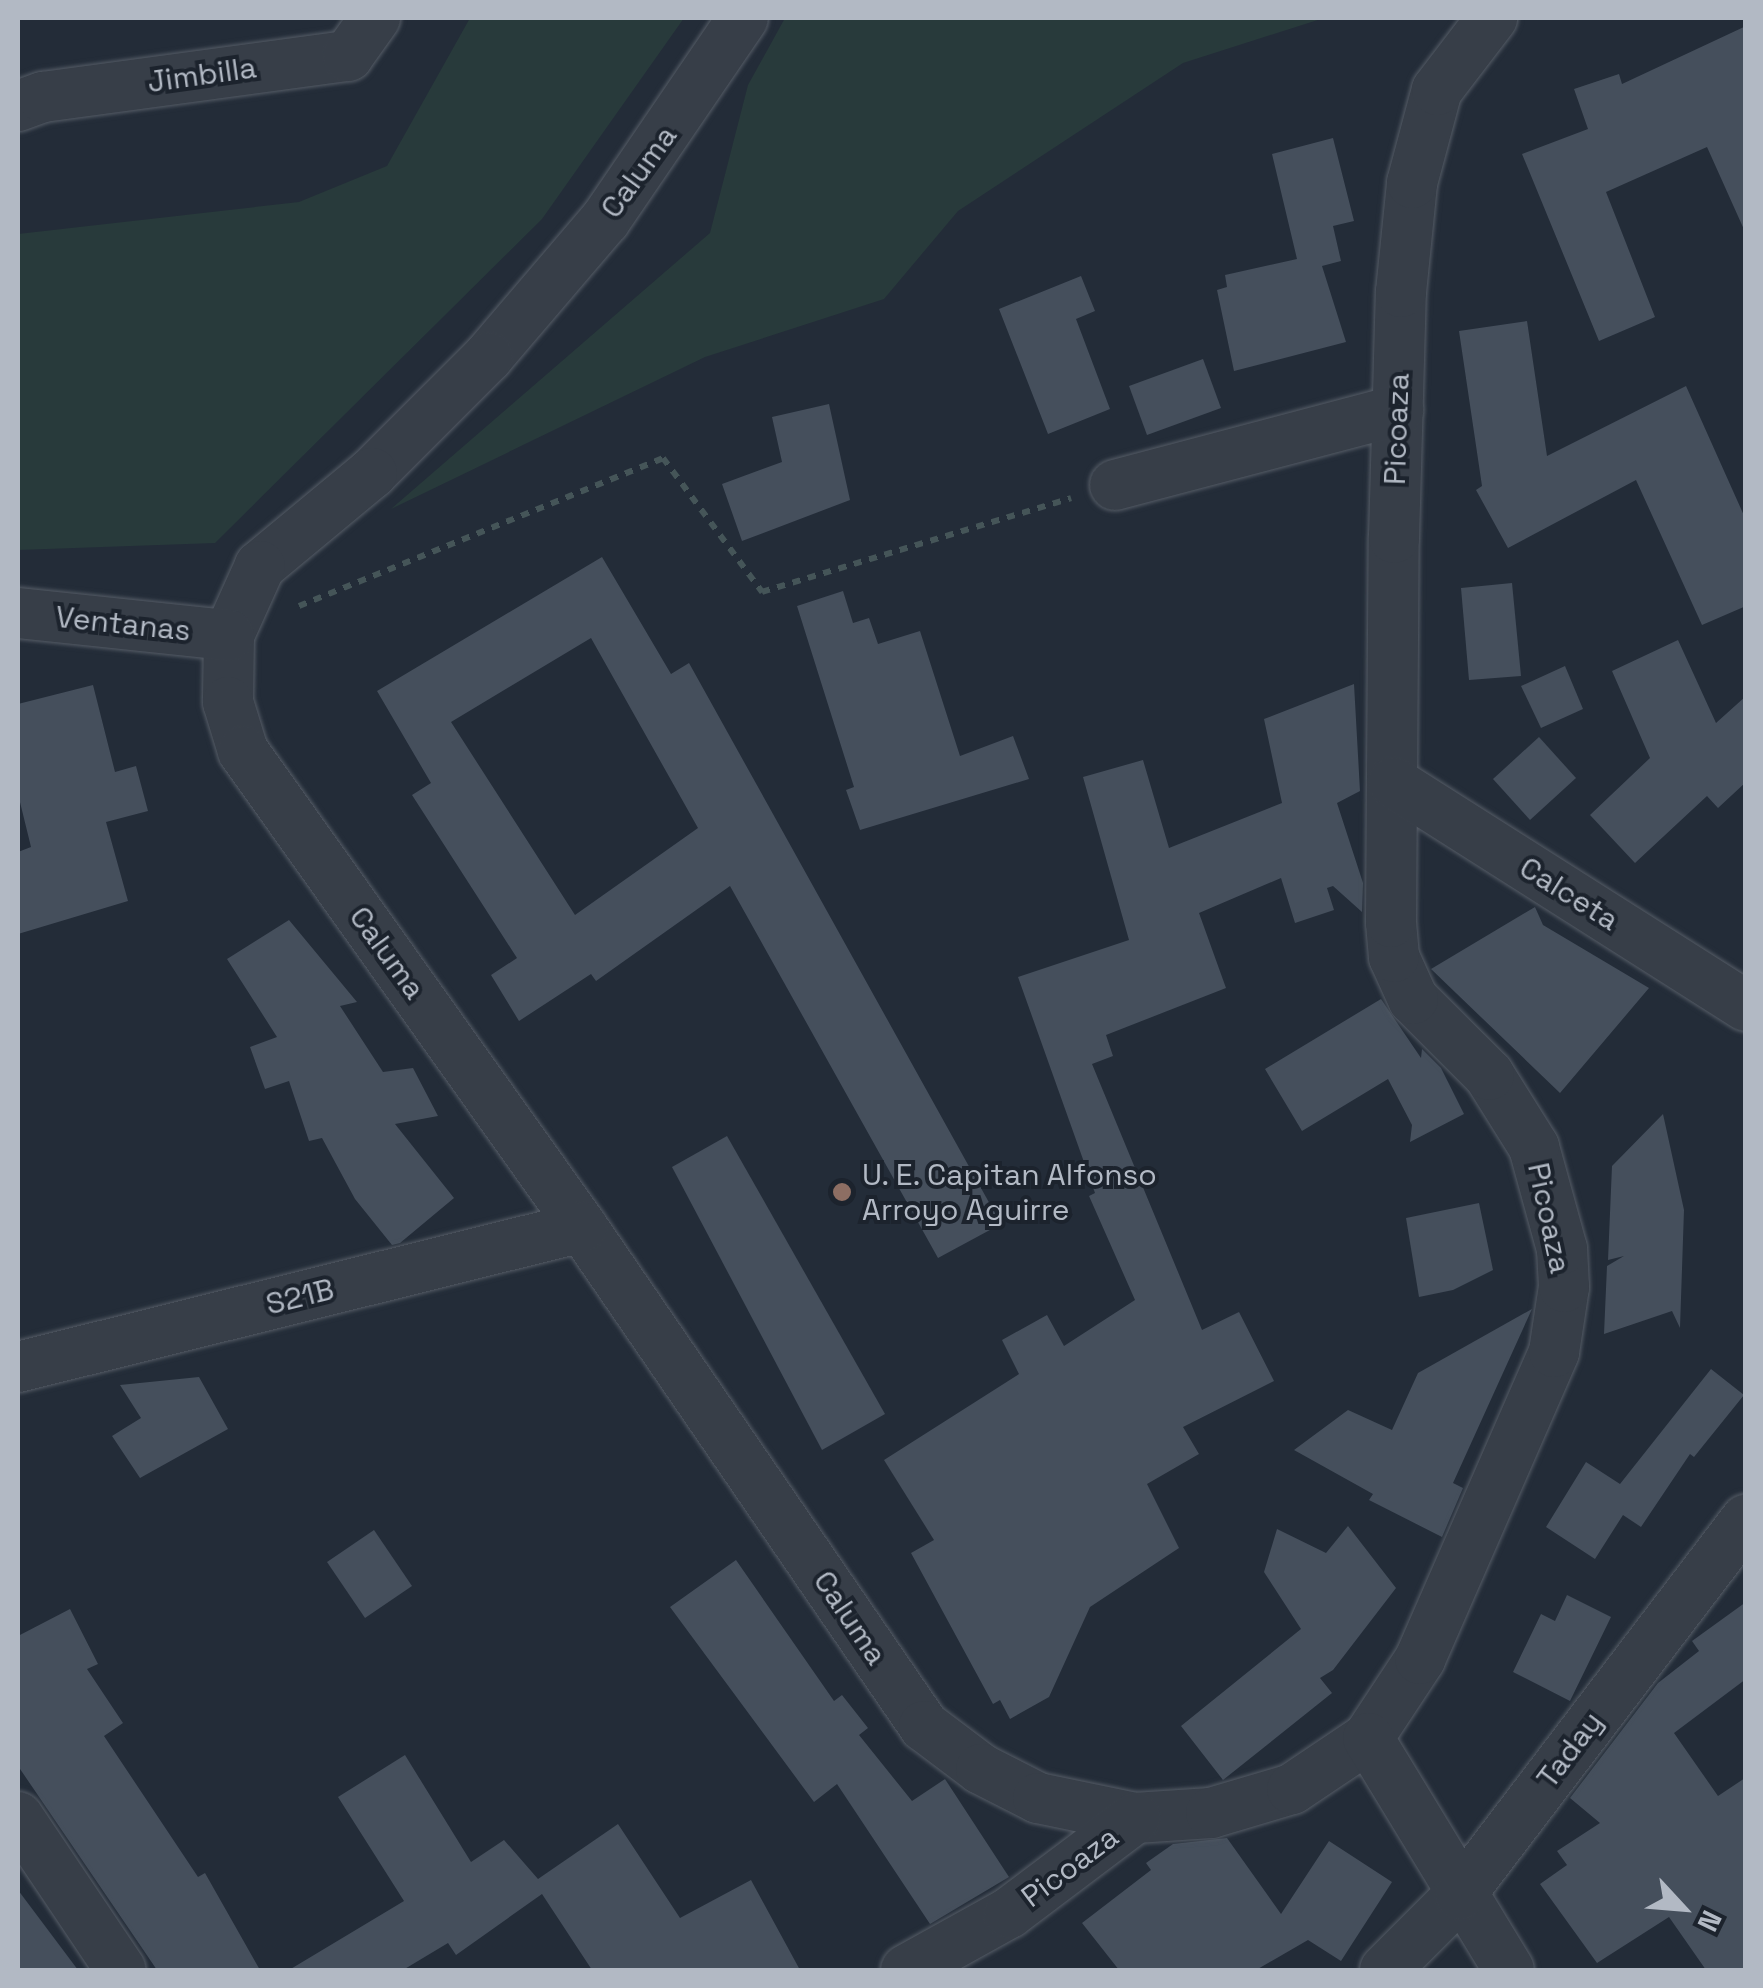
<!DOCTYPE html>
<html>
<head>
<meta charset="utf-8">
<style>
  body { margin:0 }
  #map { position:relative; width:1763px; height:1988px; overflow:hidden; background:#232c38; font-family:"Space Grotesk",sans-serif }
  div>[style] { position:absolute }
  [style*='--x'] { left:calc(var(--x)*1px); top:calc(var(--y)*1px); width:calc(var(--w)*1px); rotate:calc(var(--a)*1deg) }
  .green>* { inset:0; background:#283a3b }
  .building>* { inset:0; background:#454f5c }
  .path>* { height:6px; margin-top:-3px; transform-origin:0; background:repeating-linear-gradient(90deg,#455558 0 8px,transparent 0 16px) }
  .roads { filter:drop-shadow(0 0 2px #555c66) drop-shadow(0 0 2px #555c66) }
  .minor>* { height:50px; margin:-25px; padding:0 25px; transform-origin:25px; border-radius:25px; background:#373e48 }
  .dots>* { width:28px; height:28px; translate:-50% -50%; box-sizing:border-box; border:5px solid #1c232d; border-radius:50% }
  span { translate:-50% -50%; white-space:nowrap; text-align:center; line-height:1.15; -webkit-text-stroke:8px #1c232d; paint-order:stroke }
  .street-label { font-size:30px; color:#b2b9c4 }
  .poi-label { font-size:30px; color:#b2b9c4 }
  .left { translate:0 -50%; text-align:left }
  .frame { position:absolute; inset:0; border:20px solid #b2b9c4; pointer-events:none }
  .north { position:absolute; left:1633px; top:1858px; width:100px; height:100px; -webkit-text-stroke:8px #1c232d; paint-order:stroke; rotate:116deg; font-size:28px; font-weight:700; line-height:40px; text-align:center; color:#b2b9c4 }
  .north::after { content:''; display:block; margin:auto; width:35px; height:45px; background:#b2b9c4; clip-path:polygon(50% 0,100% 100%,50% 72%,0 100%) }
</style>
</head>
<body>
<div id="map">
  <div class="green">
    <div style="clip-path:polygon(470px 18px,684px 18px,542px 219px,215px 543px,18px 550px,18px 234px,299px 202px,387px 166px)"></div>
    <div style="clip-path:polygon(785px 18px,1324px 18px,1183px 63px,958px 211px,884px 299px,705px 357px,391px 509px,710px 233px,748px 85px)"></div>
  </div>
  <div class="building">
    <div style="clip-path:polygon(1746px 26px,1746px 234px,1707px 147px,1606px 192px,1655px 317px,1599px 341px,1522px 154px,1588px 129px,1574px 89px,1619px 74px,1622px 84px)"></div>
    <div style="clip-path:polygon(1333px 138px,1354px 221px,1333px 226px,1341px 261px,1322px 266px,1346px 342px,1234px 371px,1217px 290px,1227px 287px,1225px 275px,1297px 259px,1272px 154px)"></div>
    <div style="clip-path:polygon(1081px 276px,1095px 311px,1076px 319px,1110px 409px,1048px 434px,999px 309px)"></div>
    <div style="clip-path:polygon(1527px 321px,1547px 456px,1686px 386px,1746px 520px,1746px 606px,1702px 625px,1636px 480px,1508px 548px,1476px 490px,1482px 486px,1459px 331px)"></div>
    <div style="clip-path:polygon(1203px 359px,1221px 408px,1147px 435px,1129px 386px)"></div>
    <div style="clip-path:polygon(829px 404px,850px 500px,742px 541px,722px 484px,782px 462px,772px 417px)"></div>
    <div style="clip-path:polygon(evenodd,602px 557px,671px 674px,689px 663px,1001px 1224px,938px 1258px,730px 886px,596px 981px,591px 974px,519px 1021px,491px 975px,517px 958px,412px 795px,431px 783px,377px 691px,602px 557px,591px 638px,698px 828px,575px 915px,451px 722px,591px 638px)"></div>
    <div style="clip-path:polygon(1512px 583px,1521px 676px,1469px 680px,1461px 588px)"></div>
    <div style="clip-path:polygon(843px 591px,853px 623px,869px 618px,878px 644px,920px 631px,960px 756px,1013px 736px,1029px 779px,860px 830px,846px 790px,854px 787px,797px 606px)"></div>
    <div style="clip-path:polygon(1678px 640px,1716px 723px,1746px 696px,1746px 782px,1718px 808px,1707px 796px,1635px 863px,1590px 815px,1650px 758px,1612px 671px)"></div>
    <div style="clip-path:polygon(1565px 666px,1583px 709px,1541px 728px,1521px 686px)"></div>
    <div style="clip-path:polygon(1354px 684px,1360px 791px,1337px 803px,1363px 883px,1362px 912px,1333px 886px,1327px 888px,1334px 910px,1295px 923px,1281px 878px,1199px 913px,1226px 988px,1106px 1035px,1113px 1056px,1092px 1064px,1202px 1330px,1239px 1312px,1274px 1381px,1183px 1427px,1199px 1454px,1147px 1484px,1179px 1548px,1090px 1607px,1049px 1697px,1010px 1719px,1000px 1700px,993px 1704px,911px 1553px,934px 1540px,884px 1460px,1019px 1374px,1002px 1340px,1047px 1315px,1064px 1346px,1135px 1300px,1089px 1196px,1095px 1193px,1018px 977px,1129px 940px,1083px 777px,1143px 760px,1169px 848px,1282px 803px,1264px 719px)"></div>
    <div style="clip-path:polygon(93px 685px,115px 772px,136px 766px,148px 811px,106px 822px,128px 901px,18px 934px,18px 852px,31px 847px,18px 794px,18px 704px)"></div>
    <div style="clip-path:polygon(1539px 737px,1576px 778px,1530px 820px,1493px 779px)"></div>
    <div style="clip-path:polygon(1535px 907px,1543px 925px,1649px 988px,1560px 1093px,1431px 969px)"></div>
    <div style="clip-path:polygon(289px 920px,357px 1002px,340px 1006px,383px 1072px,413px 1068px,438px 1116px,395px 1124px,454px 1198px,400px 1243px,392px 1245px,355px 1199px,322px 1138px,309px 1141px,289px 1081px,265px 1089px,250px 1047px,277px 1037px,227px 959px)"></div>
    <div style="clip-path:polygon(1381px 999px,1421px 1058px,1422px 1049px,1441px 1068px,1464px 1114px,1410px 1142px,1412px 1125px,1388px 1079px,1302px 1131px,1265px 1069px)"></div>
    <div style="clip-path:polygon(1663px 1114px,1684px 1210px,1680px 1328px,1672px 1311px,1604px 1334px,1607px 1266px,1624px 1256px,1608px 1260px,1612px 1166px)"></div>
    <div style="clip-path:polygon(727px 1136px,885px 1414px,822px 1450px,672px 1167px)"></div>
    <div style="clip-path:polygon(1479px 1203px,1493px 1270px,1453px 1290px,1419px 1297px,1406px 1218px)"></div>
    <div style="clip-path:polygon(1532px 1309px,1453px 1483px,1463px 1488px,1442px 1537px,1369px 1500px,1373px 1494px,1294px 1450px,1348px 1410px,1392px 1430px,1418px 1373px)"></div>
    <div style="clip-path:polygon(1711px 1369px,1744px 1395px,1694px 1457px,1690px 1454px,1641px 1527px,1623px 1515px,1595px 1559px,1546px 1527px,1586px 1462px,1620px 1484px)"></div>
    <div style="clip-path:polygon(199px 1377px,228px 1429px,140px 1478px,112px 1436px,141px 1418px,120px 1385px)"></div>
    <div style="clip-path:polygon(1348px 1526px,1396px 1588px,1333px 1670px,1320px 1678px,1332px 1693px,1223px 1780px,1181px 1726px,1301px 1629px,1264px 1572px,1277px 1529px,1326px 1553px)"></div>
    <div style="clip-path:polygon(374px 1530px,412px 1586px,365px 1618px,327px 1562px)"></div>
    <div style="clip-path:polygon(736px 1560px,834px 1701px,842px 1695px,868px 1728px,859px 1735px,912px 1801px,945px 1779px,1009px 1877px,930px 1924px,837px 1784px,814px 1802px,670px 1607px)"></div>
    <div style="clip-path:polygon(1567px 1595px,1611px 1617px,1570px 1701px,1513px 1672px,1541px 1614px,1555px 1621px)"></div>
    <div style="clip-path:polygon(1746px 1602px,1746px 1679px,1674px 1733px,1718px 1796px,1745px 1778px,1746px 1970px,1706px 1970px,1669px 1917px,1597px 1963px,1540px 1884px,1567px 1865px,1557px 1851px,1600px 1823px,1570px 1798px,1658px 1683px,1699px 1651px,1692px 1641px)"></div>
    <div style="clip-path:polygon(70px 1609px,98px 1664px,87px 1669px,123px 1723px,104px 1736px,198px 1877px,205px 1873px,260px 1970px,157px 1970px,18px 1766px,18px 1636px)"></div>
    <div style="clip-path:polygon(405px 1755px,471px 1862px,504px 1840px,538px 1879px,618px 1824px,680px 1918px,751px 1880px,800px 1970px,592px 1970px,542px 1894px,456px 1955px,448px 1943px,403px 1970px,289px 1970px,404px 1901px,338px 1797px)"></div>
    <div style="clip-path:polygon(1227px 1838px,1281px 1914px,1329px 1841px,1392px 1882px,1341px 1961px,1308px 1940px,1256px 1970px,1119px 1970px,1082px 1923px,1151px 1870px,1146px 1863px,1173px 1844px)"></div>
    <div style="clip-path:polygon(18px 1890px,78px 1970px,18px 1970px)"></div>
  </div>
  <div class="path">
    <div style="--x:299;--y:606;--w:393;--a:-22.1"></div>
    <div style="--x:663;--y:458;--w:167;--a:53.5"></div>
    <div style="--x:762;--y:592;--w:323;--a:-16.9"></div>
  </div>
  <div class="roads">
    <div class="minor">
      <div style="--x:743;--y:18;--w:245;--a:124.3"></div>
      <div style="--x:605;--y:220;--w:180;--a:130.5"></div>
      <div style="--x:488;--y:357;--w:164;--a:135"></div>
      <div style="--x:372;--y:473;--w:146;--a:140.3"></div>
      <div style="--x:260;--y:566;--w:76;--a:114.2"></div>
      <div style="--x:229;--y:635;--w:67;--a:90.9"></div>
      <div style="--x:228;--y:702;--w:51;--a:73"></div>
      <div style="--x:243;--y:751;--w:584;--a:54.54"></div>
      <div style="--x:582;--y:1227;--w:605;--a:55.57"></div>
      <div style="--x:924;--y:1726;--w:71;--a:37"></div>
      <div style="--x:981;--y:1769;--w:64;--a:27"></div>
      <div style="--x:1038;--y:1798;--w:99;--a:11.7"></div>
      <div style="--x:1135;--y:1818;--w:76;--a:-3.8"></div>
      <div style="--x:1211;--y:1813;--w:84;--a:-16.5"></div>
      <div style="--x:1292;--y:1789;--w:92;--a:-33.9"></div>
      <div style="--x:1368;--y:1738;--w:95;--a:-56.6"></div>
      <div style="--x:1420;--y:1659;--w:335;--a:-66.4"></div>
      <div style="--x:1554;--y:1352;--w:66;--a:-81.3"></div>
      <div style="--x:1564;--y:1287;--w:38;--a:-93"></div>
      <div style="--x:1562;--y:1249;--w:106;--a:-105.4"></div>
      <div style="--x:1534;--y:1147;--w:85;--a:-122"></div>
      <div style="--x:1489;--y:1075;--w:107;--a:-135"></div>
      <div style="--x:1413;--y:999;--w:46;--a:-114.3"></div>
      <div style="--x:1394;--y:957;--w:35;--a:-95"></div>
      <div style="--x:1391;--y:922;--w:384;--a:-89.6"></div>
      <div style="--x:1394;--y:538;--w:246;--a:-88.4"></div>
      <div style="--x:1401;--y:292;--w:110;--a:-84.2"></div>
      <div style="--x:1412;--y:183;--w:96;--a:-75"></div>
      <div style="--x:1437;--y:90;--w:91;--a:-52.6"></div>
      <div style="--x:18;--y:106;--w:27;--a:-20"></div>
      <div style="--x:43;--y:97;--w:308;--a:-7.7"></div>
      <div style="--x:348;--y:56;--w:47;--a:-54.6"></div>
      <div style="--x:1115;--y:485;--w:293;--a:-14.8"></div>
      <div style="--x:18;--y:613;--w:212;--a:6"></div>
      <div style="--x:1393;--y:782;--w:418;--a:32.4"></div>
      <div style="--x:18;--y:1367;--w:581;--a:-13.94"></div>
      <div style="--x:1368;--y:1738;--w:271;--a:58.7"></div>
      <div style="--x:18;--y:1817;--w:184;--a:56.1"></div>
      <div style="--x:906;--y:1970;--w:118;--a:-29"></div>
      <div style="--x:1009;--y:1913;--w:158;--a:-37"></div>
      <div style="--x:1385;--y:1970;--w:106;--a:-45"></div>
      <div style="--x:1460;--y:1895;--w:472;--a:-52.7"></div>
    </div>
  </div>
  <div class="dots">
    <div style="left:842px;top:1192px;background:#8d6e63"></div>
  </div>
  <div class="street-label">
    <span style="left:202px;top:75px;rotate:-8deg">Jimbilla</span>
    <span style="left:639px;top:172px;rotate:-54deg">Caluma</span>
    <span style="left:1397px;top:429px;rotate:-88deg">Picoaza</span>
    <span style="left:123px;top:624px;rotate:6deg">Ventanas</span>
    <span style="left:1569px;top:894px;rotate:32deg">Calceta</span>
    <span style="left:387px;top:953px;rotate:54deg">Caluma</span>
    <span style="left:1549px;top:1218px;rotate:78deg">Picoaza</span>
    <span style="left:300px;top:1297px;rotate:-14deg">S21B</span>
    <span style="left:850px;top:1618px;rotate:56deg">Caluma</span>
    <span style="left:1570px;top:1750px;rotate:-53deg">Taday</span>
    <span style="left:1070px;top:1867px;rotate:-37deg">Picoaza</span>
  </div>
  <div class="poi-label">
    <span class="left" style="left:862px;top:1192px">U. E. Capitan Alfonso<br>Arroyo Aguirre</span>
  </div>
  <div class="frame"></div>
  <div class="north">N</div>
</div>
</body>
</html>
